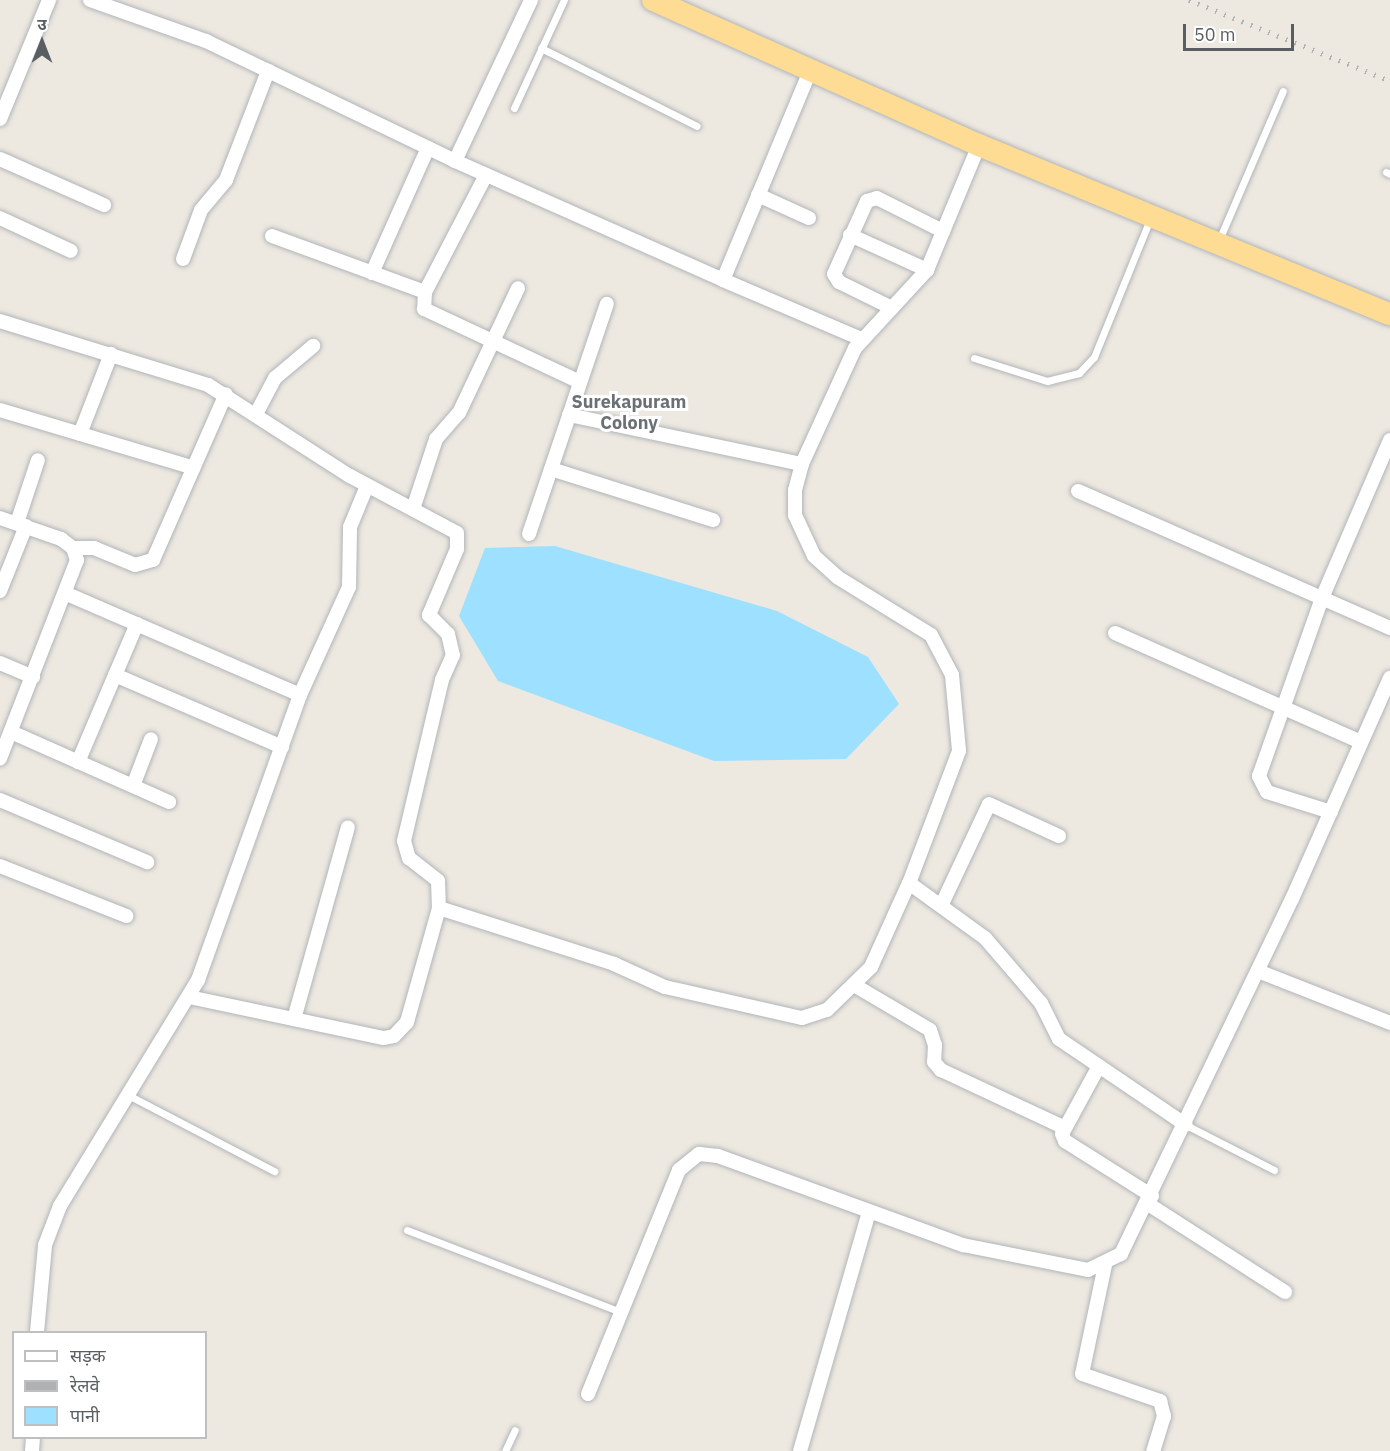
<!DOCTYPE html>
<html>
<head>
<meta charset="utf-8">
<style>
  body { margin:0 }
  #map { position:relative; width:1390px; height:1451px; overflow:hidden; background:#ede8e0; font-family:"IBM Plex Sans","Noto Sans Devanagari",sans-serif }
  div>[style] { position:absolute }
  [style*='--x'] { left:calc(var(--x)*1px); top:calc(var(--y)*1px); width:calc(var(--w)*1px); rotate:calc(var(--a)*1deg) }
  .water>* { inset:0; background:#9ee0ff }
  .roads { filter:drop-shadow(0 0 2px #b1b5b9) drop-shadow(0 0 2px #b1b5b9) }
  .service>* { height:7px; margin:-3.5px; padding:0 3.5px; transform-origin:3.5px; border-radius:3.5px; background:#fff }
  .minor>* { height:14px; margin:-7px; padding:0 7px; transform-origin:7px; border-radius:7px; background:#fff }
  .trunk>* { height:22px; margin:-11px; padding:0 11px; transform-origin:11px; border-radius:11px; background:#ffdc94 }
  .rail>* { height:4.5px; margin-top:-2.25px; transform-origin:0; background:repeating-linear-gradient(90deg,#b0b1b2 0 1.5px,transparent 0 9.5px) }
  span { translate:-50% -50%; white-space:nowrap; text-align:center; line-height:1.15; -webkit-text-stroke:6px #fff; paint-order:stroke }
  .neighbourhood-label { font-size:18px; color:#6a7074; font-weight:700 }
  .legend { position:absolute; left:12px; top:1331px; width:195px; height:108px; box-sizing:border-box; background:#fff; border:2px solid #bdbfc0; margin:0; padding:8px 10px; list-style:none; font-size:18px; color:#595e62 }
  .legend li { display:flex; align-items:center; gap:12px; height:30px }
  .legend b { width:30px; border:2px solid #bdbfc0 }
  .north { position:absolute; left:12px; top:12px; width:60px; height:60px; -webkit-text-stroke:4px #fff; paint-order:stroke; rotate:0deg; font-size:16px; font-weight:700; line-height:24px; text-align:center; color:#595e62 }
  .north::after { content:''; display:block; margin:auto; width:21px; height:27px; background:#595e62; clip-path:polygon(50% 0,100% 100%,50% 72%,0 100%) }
  .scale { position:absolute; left:1183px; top:24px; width:111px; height:27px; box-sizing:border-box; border:3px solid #595e62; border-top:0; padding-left:8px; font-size:18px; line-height:21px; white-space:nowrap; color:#595e62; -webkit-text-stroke:4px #fff; paint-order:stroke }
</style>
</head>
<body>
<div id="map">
  <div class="water">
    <div style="clip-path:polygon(555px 546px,777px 611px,868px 657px,899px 704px,846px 759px,714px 761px,498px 681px,459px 616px,485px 548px)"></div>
  </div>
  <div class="roads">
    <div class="service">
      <div style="--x:541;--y:48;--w:174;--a:26.6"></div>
      <div style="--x:514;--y:108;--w:119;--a:-65.2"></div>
      <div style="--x:1386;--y:172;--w:4;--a:27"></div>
      <div style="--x:1219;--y:240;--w:162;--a:-66.8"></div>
      <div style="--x:974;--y:358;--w:77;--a:17.5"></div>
      <div style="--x:1047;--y:381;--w:33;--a:-14"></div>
      <div style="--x:1079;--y:373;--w:22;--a:-47"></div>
      <div style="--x:1094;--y:357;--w:149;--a:-67.9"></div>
      <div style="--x:128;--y:1095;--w:165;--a:27.5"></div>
      <div style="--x:1186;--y:1125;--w:99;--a:27.1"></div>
      <div style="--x:407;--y:1230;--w:229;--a:21"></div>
      <div style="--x:505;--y:1451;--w:23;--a:-65"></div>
    </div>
    <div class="minor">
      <div style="--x:90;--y:0;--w:123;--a:19.5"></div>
      <div style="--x:206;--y:41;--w:276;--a:25.7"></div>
      <div style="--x:455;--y:161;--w:293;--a:23.9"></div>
      <div style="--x:723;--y:280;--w:229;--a:-67.4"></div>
      <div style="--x:0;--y:119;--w:129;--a:-67.6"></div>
      <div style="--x:979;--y:145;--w:135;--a:112.6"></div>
      <div style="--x:927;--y:270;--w:106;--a:132.7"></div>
      <div style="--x:855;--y:348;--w:128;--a:114.6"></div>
      <div style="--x:802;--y:464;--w:27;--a:105"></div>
      <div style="--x:795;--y:490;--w:25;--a:90"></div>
      <div style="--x:795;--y:515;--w:45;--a:65.1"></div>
      <div style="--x:814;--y:556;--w:31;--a:42"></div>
      <div style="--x:837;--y:577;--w:110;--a:31.7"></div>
      <div style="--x:931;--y:635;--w:45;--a:62.3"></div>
      <div style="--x:952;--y:675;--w:76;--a:84.7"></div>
      <div style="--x:959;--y:751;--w:141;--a:110.7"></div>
      <div style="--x:909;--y:883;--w:94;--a:35.9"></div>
      <div style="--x:985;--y:938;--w:86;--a:49.3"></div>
      <div style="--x:1041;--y:1003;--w:40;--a:63.4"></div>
      <div style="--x:1059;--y:1039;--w:153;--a:34.1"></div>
      <div style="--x:0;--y:159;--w:114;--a:23.9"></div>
      <div style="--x:455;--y:161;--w:178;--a:-64.7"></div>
      <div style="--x:486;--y:175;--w:132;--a:117.5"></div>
      <div style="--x:425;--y:292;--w:17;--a:93"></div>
      <div style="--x:424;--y:309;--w:172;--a:25.1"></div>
      <div style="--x:758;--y:195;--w:56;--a:24.3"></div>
      <div style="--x:0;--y:218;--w:78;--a:24.9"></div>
      <div style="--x:850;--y:235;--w:85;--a:24.4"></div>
      <div style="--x:272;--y:236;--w:163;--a:20.1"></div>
      <div style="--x:183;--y:259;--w:52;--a:-69.8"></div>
      <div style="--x:201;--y:210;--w:39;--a:-50"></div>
      <div style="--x:226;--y:180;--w:117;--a:-68.9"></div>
      <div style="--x:372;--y:273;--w:137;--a:-65.9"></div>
      <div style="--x:723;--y:280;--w:150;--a:23.1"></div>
      <div style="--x:892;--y:308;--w:59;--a:-153.9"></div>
      <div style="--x:839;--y:282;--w:9;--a:-122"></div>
      <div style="--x:834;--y:274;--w:80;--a:-65.7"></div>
      <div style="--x:867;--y:201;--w:10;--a:-17"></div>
      <div style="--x:877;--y:198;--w:74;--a:26.6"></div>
      <div style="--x:0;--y:321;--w:218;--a:17.1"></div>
      <div style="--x:208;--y:385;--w:169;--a:32.7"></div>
      <div style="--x:350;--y:476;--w:121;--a:28"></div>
      <div style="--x:457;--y:533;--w:16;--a:90"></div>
      <div style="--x:457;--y:549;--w:72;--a:113"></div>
      <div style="--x:429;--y:615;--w:27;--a:45"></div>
      <div style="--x:448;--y:634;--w:22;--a:77"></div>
      <div style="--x:453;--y:655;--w:27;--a:114"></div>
      <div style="--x:442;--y:680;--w:165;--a:103.3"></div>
      <div style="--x:404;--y:841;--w:18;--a:74"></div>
      <div style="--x:409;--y:858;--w:37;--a:38"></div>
      <div style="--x:438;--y:881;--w:27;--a:88"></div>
      <div style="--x:439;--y:908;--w:184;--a:17.7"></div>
      <div style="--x:614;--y:964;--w:56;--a:24.3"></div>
      <div style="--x:665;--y:987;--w:140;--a:12.8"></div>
      <div style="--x:802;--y:1018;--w:26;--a:-18"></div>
      <div style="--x:827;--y:1010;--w:62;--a:-44.3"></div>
      <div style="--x:871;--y:967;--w:92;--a:-65.7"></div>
      <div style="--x:0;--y:410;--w:202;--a:16.6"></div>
      <div style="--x:256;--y:414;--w:41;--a:-62.2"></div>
      <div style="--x:275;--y:378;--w:50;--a:-40.1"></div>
      <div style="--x:569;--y:415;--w:238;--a:11.9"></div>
      <div style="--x:80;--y:434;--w:86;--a:-68.8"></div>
      <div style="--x:551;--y:469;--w:170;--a:17.5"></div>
      <div style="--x:1078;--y:491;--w:341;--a:23.7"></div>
      <div style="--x:413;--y:509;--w:74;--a:-71.8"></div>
      <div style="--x:436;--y:439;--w:35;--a:-49"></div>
      <div style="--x:459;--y:413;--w:138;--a:-64.7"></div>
      <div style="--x:0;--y:518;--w:65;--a:19"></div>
      <div style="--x:61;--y:539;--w:15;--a:37"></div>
      <div style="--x:73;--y:548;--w:13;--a:72"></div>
      <div style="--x:77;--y:560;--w:213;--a:111.2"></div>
      <div style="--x:17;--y:523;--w:66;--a:-71.6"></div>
      <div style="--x:529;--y:534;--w:243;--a:-71.3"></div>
      <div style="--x:73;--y:548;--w:21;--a:0"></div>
      <div style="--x:94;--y:548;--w:44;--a:22.5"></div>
      <div style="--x:135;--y:565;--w:19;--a:-16"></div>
      <div style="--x:153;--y:560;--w:181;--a:-66.3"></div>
      <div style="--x:0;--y:591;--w:70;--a:-68.2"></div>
      <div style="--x:67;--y:594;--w:254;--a:23.4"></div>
      <div style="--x:1115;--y:633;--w:269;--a:23.9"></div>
      <div style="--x:0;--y:663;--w:36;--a:23"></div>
      <div style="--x:115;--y:675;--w:182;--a:23.3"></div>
      <div style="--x:11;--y:732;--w:173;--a:23.9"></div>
      <div style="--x:78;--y:762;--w:150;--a:-66.9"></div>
      <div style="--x:133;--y:786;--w:50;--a:-69"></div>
      <div style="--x:0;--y:800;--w:160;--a:22.9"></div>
      <div style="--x:1331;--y:812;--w:67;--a:-162.6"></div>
      <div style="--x:1267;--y:792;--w:18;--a:-117"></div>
      <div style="--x:1259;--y:776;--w:189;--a:-70.5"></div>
      <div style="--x:1322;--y:598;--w:172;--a:-66.7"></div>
      <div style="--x:0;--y:866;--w:136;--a:21.6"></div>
      <div style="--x:942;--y:904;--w:110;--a:-64.8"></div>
      <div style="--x:989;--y:804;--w:77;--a:24.6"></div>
      <div style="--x:1258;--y:971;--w:142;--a:21.5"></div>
      <div style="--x:854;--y:985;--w:88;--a:30.6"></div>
      <div style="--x:930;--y:1030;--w:16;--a:72"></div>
      <div style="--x:935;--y:1045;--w:17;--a:93"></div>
      <div style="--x:934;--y:1062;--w:11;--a:49"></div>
      <div style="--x:941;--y:1070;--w:135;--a:25"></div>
      <div style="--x:189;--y:997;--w:199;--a:11.9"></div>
      <div style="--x:384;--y:1038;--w:10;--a:-11"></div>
      <div style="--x:394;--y:1036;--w:19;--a:-47"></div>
      <div style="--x:407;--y:1022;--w:118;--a:-74.3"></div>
      <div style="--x:294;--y:1019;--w:199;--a:-74.3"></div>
      <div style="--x:1099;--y:1066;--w:77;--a:118.6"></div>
      <div style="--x:1062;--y:1134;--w:8;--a:67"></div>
      <div style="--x:1065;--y:1141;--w:103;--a:32.3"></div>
      <div style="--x:1148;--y:1204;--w:163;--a:32.7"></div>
      <div style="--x:1105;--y:1265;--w:111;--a:101.9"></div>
      <div style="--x:1082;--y:1374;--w:83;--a:19.1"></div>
      <div style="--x:1160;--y:1401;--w:16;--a:75"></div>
      <div style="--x:1164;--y:1416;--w:37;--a:107"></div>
      <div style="--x:37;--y:1332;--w:87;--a:-84.7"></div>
      <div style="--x:45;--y:1245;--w:42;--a:-69"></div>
      <div style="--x:60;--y:1206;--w:265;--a:-58.6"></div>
      <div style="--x:198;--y:980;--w:303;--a:-70.3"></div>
      <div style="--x:300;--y:695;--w:119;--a:-65.6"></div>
      <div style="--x:349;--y:587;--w:60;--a:-89"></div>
      <div style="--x:350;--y:527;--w:44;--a:-67.5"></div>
      <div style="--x:588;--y:1394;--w:242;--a:-67.9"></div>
      <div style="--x:679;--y:1170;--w:26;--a:-39"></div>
      <div style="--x:699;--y:1154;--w:19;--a:6"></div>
      <div style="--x:718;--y:1156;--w:261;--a:20"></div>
      <div style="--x:963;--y:1245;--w:127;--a:11.3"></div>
      <div style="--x:1088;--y:1270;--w:37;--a:-26"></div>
      <div style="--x:1121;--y:1254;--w:394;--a:-64.3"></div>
      <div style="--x:1292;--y:899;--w:242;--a:-66.1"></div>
      <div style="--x:32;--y:1451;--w:13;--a:-86"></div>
      <div style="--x:800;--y:1451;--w:249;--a:-73.9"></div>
    </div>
    <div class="trunk">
      <div style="--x:653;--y:0;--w:357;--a:24"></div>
      <div style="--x:979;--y:145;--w:444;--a:22.4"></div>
    </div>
  </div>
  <div class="rail">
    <div style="--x:1189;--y:0;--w:217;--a:21.9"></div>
  </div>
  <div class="neighbourhood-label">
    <span style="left:629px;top:413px">Surekapuram<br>Colony</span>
  </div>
  <ul class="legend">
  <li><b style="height:8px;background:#fff"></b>सड़क</li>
  <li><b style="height:8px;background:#b0b1b2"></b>रेलवे</li>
  <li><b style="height:16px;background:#9ee0ff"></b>पानी</li>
  </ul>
  <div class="north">उ</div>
  <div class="scale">50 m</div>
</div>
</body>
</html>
